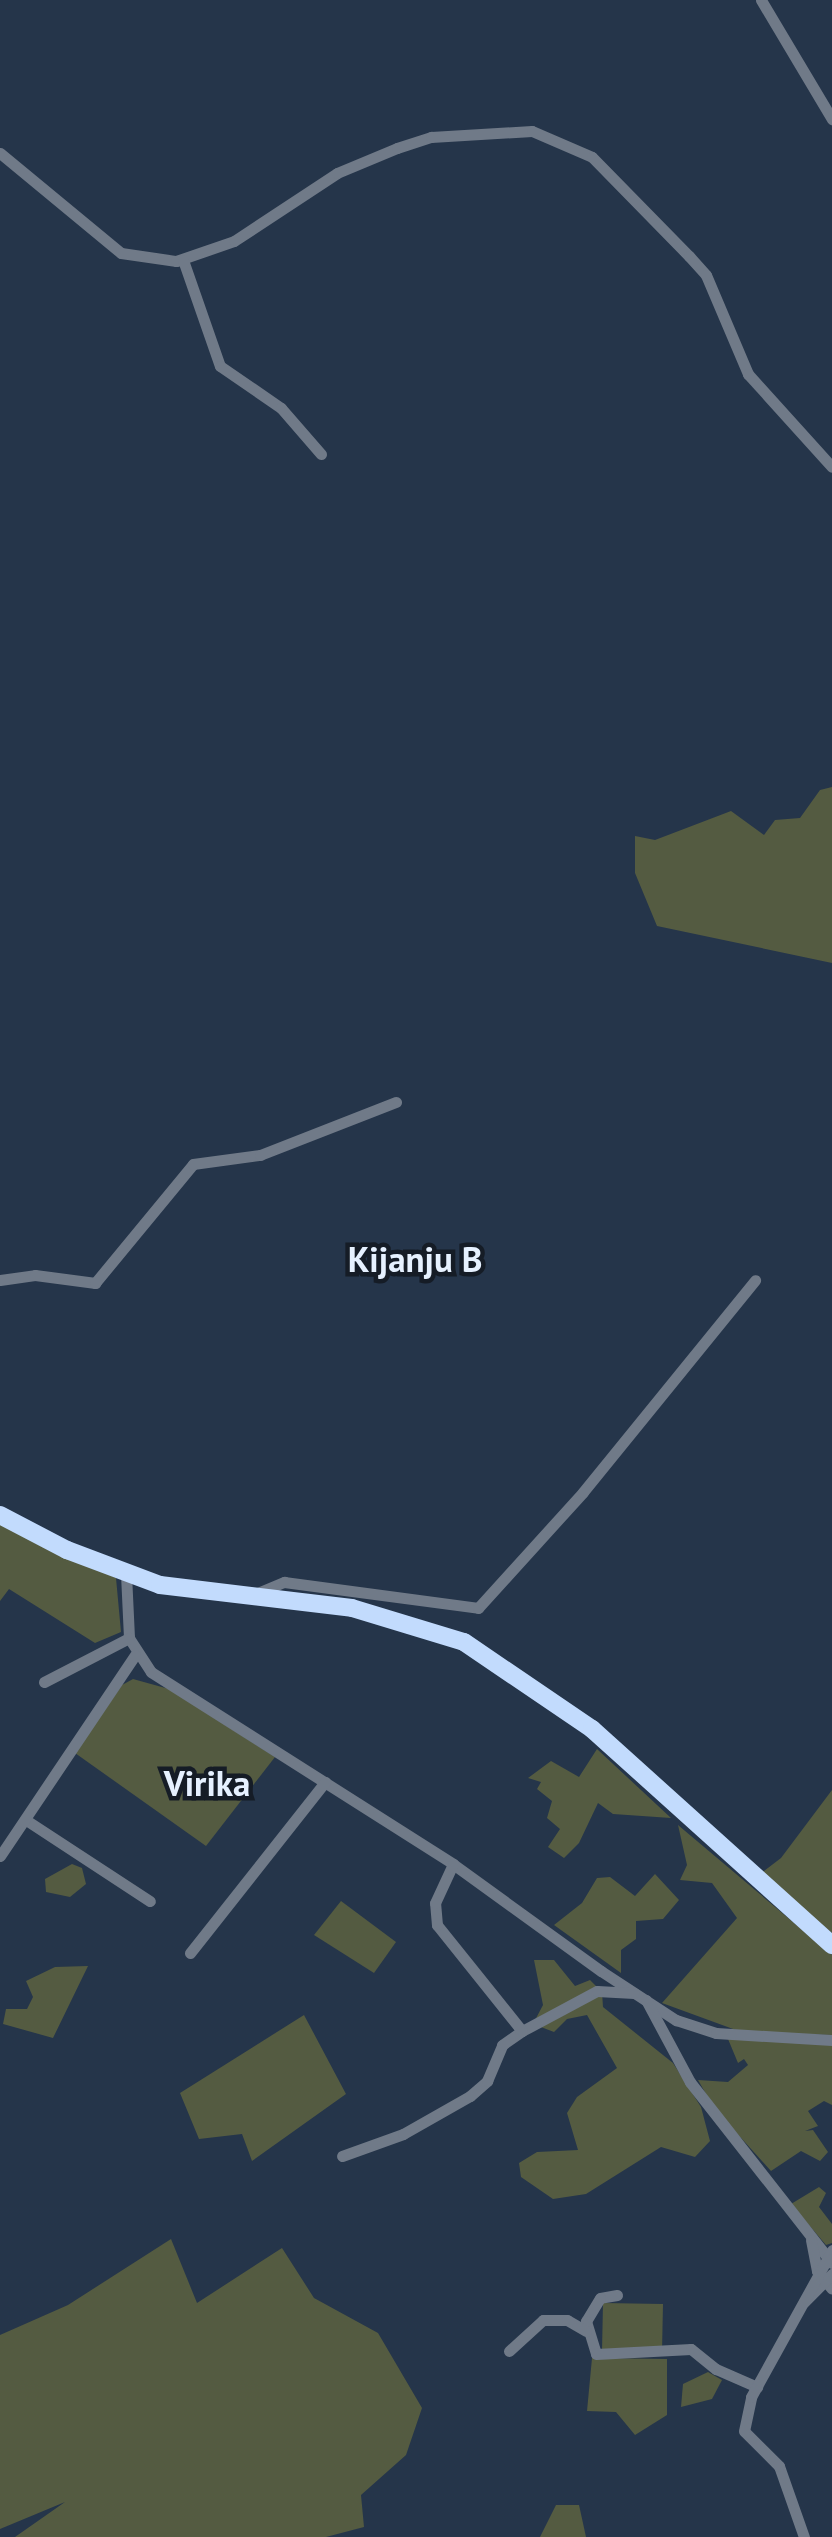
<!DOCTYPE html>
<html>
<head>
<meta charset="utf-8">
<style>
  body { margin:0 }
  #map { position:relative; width:832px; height:2537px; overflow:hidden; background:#25354a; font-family:"PT Sans",sans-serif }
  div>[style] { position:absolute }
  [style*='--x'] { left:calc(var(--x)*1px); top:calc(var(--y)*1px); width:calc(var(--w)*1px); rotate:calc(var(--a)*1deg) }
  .green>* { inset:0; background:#545b41 }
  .minor>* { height:11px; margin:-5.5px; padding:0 5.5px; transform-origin:5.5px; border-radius:5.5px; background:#707a88 }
  .highway>* { height:18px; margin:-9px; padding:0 9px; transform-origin:9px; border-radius:9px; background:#c2dbfd }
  span { translate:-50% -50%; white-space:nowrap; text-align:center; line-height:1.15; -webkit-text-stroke:9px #151c26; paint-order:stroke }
  .quarter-label { font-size:35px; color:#e6f1ff; font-weight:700 }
</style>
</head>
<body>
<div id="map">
  <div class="green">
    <div style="clip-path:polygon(832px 787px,832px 963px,657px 926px,635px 873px,635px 836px,655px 840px,731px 811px,764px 835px,775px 820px,800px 818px,820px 790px)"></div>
    <div style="clip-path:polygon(0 1523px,116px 1578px,121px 1632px,95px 1643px,9px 1589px,0 1601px)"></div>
    <div style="clip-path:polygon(133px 1679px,169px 1689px,275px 1757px,206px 1846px,75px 1753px,122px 1685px)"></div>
    <div style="clip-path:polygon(597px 1749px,671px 1818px,613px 1814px,598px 1803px,579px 1843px,564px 1858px,548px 1847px,560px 1829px,547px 1818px,552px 1801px,537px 1789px,541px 1782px,528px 1778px,551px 1761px,579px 1777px)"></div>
    <div style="clip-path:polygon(832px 1790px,832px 1933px,760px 1874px,781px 1858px)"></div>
    <div style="clip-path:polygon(678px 1825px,832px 1955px,832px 2035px,744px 2033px,662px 2003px,737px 1918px,712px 1883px,680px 1880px,687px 1865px)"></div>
    <div style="clip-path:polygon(72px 1864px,82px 1868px,86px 1884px,70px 1897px,46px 1892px,45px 1879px)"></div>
    <div style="clip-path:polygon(655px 1874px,679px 1900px,663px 1919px,636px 1921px,636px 1939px,621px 1950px,621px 1973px,554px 1925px,582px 1903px,597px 1878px,610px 1877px,635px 1896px)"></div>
    <div style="clip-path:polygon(341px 1901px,396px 1942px,374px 1973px,314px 1935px)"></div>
    <div style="clip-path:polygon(534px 1960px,554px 1960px,575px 1986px,590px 1980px,602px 1992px,603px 2007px,673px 2063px,701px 2107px,710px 2141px,695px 2157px,661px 2147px,586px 2194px,553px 2199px,521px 2177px,519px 2163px,537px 2152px,578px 2150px,567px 2113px,577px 2097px,617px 2068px,587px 2015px,567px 2019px,554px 2032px,533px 2024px,543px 2005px)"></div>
    <div style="clip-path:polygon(88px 1966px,53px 2038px,3px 2024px,6px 2009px,27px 2009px,33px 1997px,26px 1981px,55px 1967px)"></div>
    <div style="clip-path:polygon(304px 2015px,346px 2094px,252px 2161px,242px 2134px,199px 2139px,180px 2093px)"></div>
    <div style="clip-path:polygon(728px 2039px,832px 2044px,832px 2105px,824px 2101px,808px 2111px,818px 2126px,805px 2131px,813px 2130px,828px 2152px,820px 2161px,801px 2151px,771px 2171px,714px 2108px,698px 2080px,728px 2082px,748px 2065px,744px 2059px,738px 2063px)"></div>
    <div style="clip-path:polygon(819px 2187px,826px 2193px,819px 2207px,832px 2224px,832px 2243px,826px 2245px,791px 2204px)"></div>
    <div style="clip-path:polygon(171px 2239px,197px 2303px,282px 2248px,314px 2298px,378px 2333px,422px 2408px,406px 2455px,361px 2495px,364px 2527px,326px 2537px,15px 2537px,65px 2502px,0 2529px,0 2335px,68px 2305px)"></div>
    <div style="clip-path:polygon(603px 2303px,663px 2304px,662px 2352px,602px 2351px)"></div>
    <div style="clip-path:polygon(592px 2358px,667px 2359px,667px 2415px,635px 2435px,616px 2412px,587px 2411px)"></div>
    <div style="clip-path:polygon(708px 2372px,722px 2380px,712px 2399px,681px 2407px,683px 2384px)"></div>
    <div style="clip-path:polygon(556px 2505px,579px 2505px,586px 2537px,540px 2537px)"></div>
  </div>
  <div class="minor">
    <div style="--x:761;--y:0;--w:139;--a:59.2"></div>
    <div style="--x:0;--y:153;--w:157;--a:39.6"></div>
    <div style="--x:121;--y:253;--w:56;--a:8.3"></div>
    <div style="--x:176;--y:261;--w:61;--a:-19"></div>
    <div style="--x:234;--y:241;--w:123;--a:-33.4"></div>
    <div style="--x:337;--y:173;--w:65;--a:-22.6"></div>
    <div style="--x:397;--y:148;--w:36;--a:-18"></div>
    <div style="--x:431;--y:137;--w:101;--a:-3.4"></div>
    <div style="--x:532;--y:131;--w:65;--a:23.4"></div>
    <div style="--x:592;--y:157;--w:139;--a:45.6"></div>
    <div style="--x:689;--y:256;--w:25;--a:48"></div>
    <div style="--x:706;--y:275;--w:108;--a:67"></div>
    <div style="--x:748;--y:374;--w:125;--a:47.9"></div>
    <div style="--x:183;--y:260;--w:112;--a:70.8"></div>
    <div style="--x:220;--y:366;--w:74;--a:34.5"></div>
    <div style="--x:281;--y:408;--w:61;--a:49"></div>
    <div style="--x:0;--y:1280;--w:35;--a:-8"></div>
    <div style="--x:35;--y:1275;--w:61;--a:7.6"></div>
    <div style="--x:95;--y:1283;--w:154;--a:-50.5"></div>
    <div style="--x:193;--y:1164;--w:68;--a:-7.7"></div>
    <div style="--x:260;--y:1155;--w:146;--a:-21.3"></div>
    <div style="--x:126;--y:1574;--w:64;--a:87.3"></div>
    <div style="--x:129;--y:1638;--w:40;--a:57.1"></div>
    <div style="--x:151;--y:1672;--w:358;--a:32.4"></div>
    <div style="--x:453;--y:1864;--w:183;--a:35.9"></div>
    <div style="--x:601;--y:1971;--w:90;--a:33.2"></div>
    <div style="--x:676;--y:2020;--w:42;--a:18"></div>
    <div style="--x:716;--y:2033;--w:116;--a:3.5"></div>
    <div style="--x:253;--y:1595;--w:34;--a:-23"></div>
    <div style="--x:284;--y:1582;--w:196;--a:7.6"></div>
    <div style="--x:478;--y:1608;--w:156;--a:-47.8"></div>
    <div style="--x:583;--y:1492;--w:273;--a:-50.9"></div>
    <div style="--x:44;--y:1682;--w:96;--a:-27.4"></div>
    <div style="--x:26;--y:1820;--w:148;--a:33.2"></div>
    <div style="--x:0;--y:1856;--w:242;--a:-56.1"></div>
    <div style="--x:190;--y:1953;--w:218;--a:-51.7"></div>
    <div style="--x:646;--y:2000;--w:93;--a:61.8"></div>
    <div style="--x:690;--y:2082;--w:230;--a:51.9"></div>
    <div style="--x:522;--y:2031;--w:85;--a:-28.1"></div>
    <div style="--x:597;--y:1991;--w:37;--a:3"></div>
    <div style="--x:342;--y:2156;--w:65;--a:-19.8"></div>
    <div style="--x:403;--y:2134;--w:77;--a:-29.6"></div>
    <div style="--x:470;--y:2096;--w:23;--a:-41"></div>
    <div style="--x:487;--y:2081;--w:39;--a:-67"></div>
    <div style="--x:502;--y:2045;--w:24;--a:-35"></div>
    <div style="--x:522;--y:2031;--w:136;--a:-128.7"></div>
    <div style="--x:437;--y:1925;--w:22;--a:-95"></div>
    <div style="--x:435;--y:1903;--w:43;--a:-65.2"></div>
    <div style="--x:811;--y:2240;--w:32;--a:79"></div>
    <div style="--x:817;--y:2271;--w:23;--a:50"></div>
    <div style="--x:617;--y:2295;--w:17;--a:170"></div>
    <div style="--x:600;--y:2298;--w:27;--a:121"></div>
    <div style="--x:586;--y:2321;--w:34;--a:73"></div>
    <div style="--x:596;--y:2354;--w:95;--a:-3"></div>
    <div style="--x:691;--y:2349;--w:32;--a:39"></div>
    <div style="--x:716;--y:2369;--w:45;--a:23.7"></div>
    <div style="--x:804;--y:2302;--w:40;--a:-45"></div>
    <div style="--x:509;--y:2351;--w:46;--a:-42.4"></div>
    <div style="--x:543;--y:2320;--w:24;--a:0"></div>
    <div style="--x:567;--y:2320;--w:22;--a:30"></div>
    <div style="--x:804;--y:2537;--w:75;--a:-109.4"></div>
    <div style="--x:779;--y:2466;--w:49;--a:-135"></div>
    <div style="--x:744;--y:2431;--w:35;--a:-78"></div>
    <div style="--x:751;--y:2397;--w:168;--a:-61.1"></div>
  </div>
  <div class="highway">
    <div style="--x:0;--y:1515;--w:76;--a:27.6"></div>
    <div style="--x:67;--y:1550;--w:99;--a:20.6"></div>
    <div style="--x:160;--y:1585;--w:193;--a:6.8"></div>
    <div style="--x:352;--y:1608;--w:117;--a:16.9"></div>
    <div style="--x:464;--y:1642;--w:155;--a:34.2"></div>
    <div style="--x:592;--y:1729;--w:323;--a:42"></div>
  </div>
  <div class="quarter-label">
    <span style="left:415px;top:1259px">Kijanju B</span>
    <span style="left:207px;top:1783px">Virika</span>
  </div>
</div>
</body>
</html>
